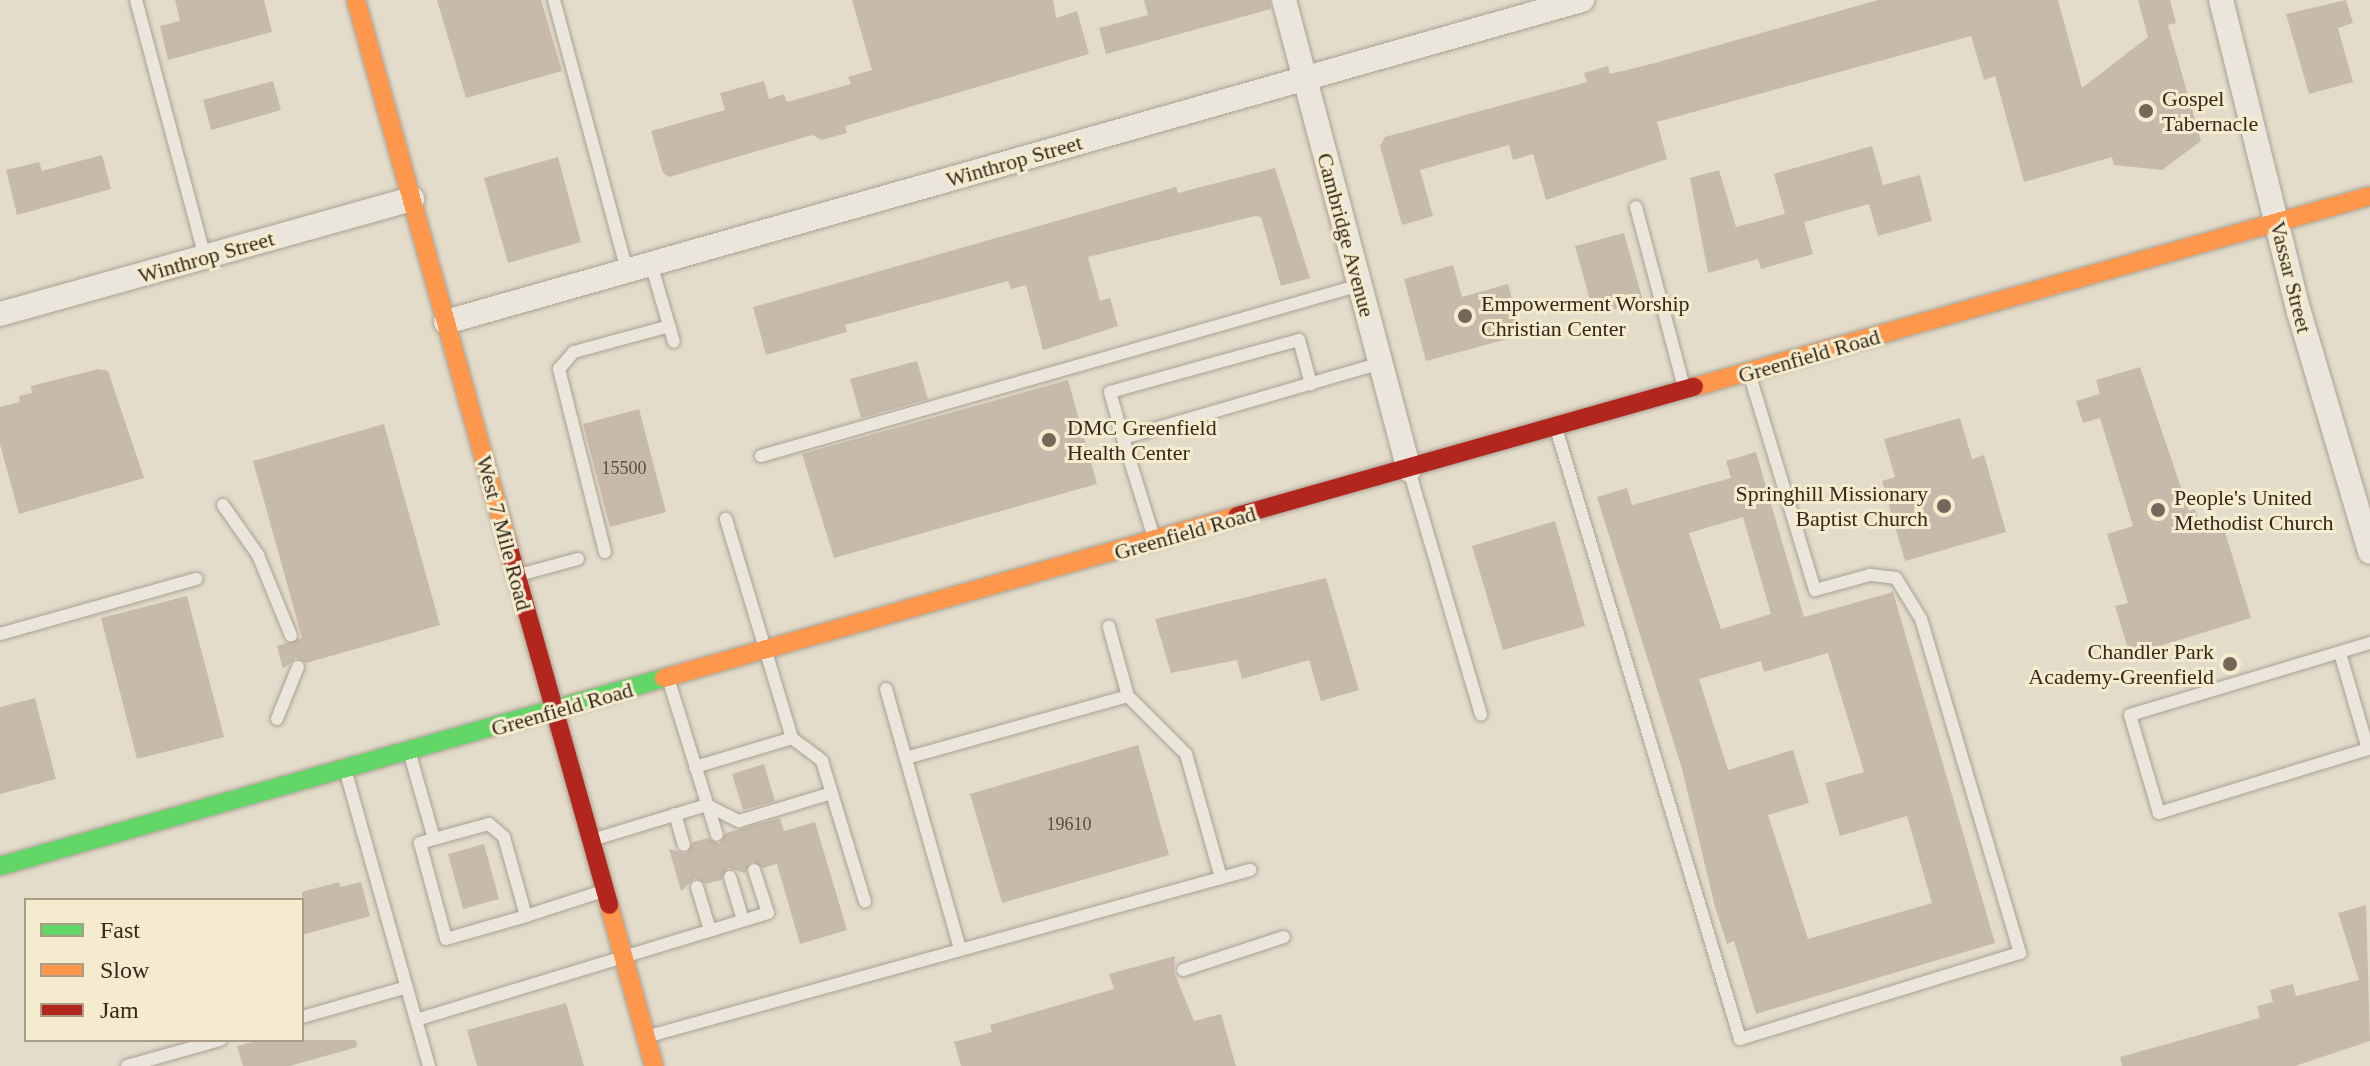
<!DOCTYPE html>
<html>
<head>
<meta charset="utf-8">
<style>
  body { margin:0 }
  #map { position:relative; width:2370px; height:1066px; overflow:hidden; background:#e4dcca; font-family:Georgia,serif }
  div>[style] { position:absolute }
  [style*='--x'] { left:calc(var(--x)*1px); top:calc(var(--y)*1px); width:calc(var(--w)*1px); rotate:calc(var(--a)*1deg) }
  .building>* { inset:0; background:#c7baab }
  .roads { filter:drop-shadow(0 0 2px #a8a194) drop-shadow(0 0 2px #a8a194) }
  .lane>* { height:12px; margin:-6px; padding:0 6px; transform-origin:6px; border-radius:6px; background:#ebe6dc }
  .street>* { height:24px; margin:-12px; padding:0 12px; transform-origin:12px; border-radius:12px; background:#ebe6dc }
  .fast>* { height:18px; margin:-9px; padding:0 9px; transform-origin:9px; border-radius:9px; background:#63d668 }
  .slow>* { height:18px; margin:-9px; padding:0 9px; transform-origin:9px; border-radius:9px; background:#ff974d }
  .jam>* { height:18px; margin:-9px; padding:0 9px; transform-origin:9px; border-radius:9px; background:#b3261e }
  .dots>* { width:22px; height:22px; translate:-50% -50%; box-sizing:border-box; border:4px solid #f5ebce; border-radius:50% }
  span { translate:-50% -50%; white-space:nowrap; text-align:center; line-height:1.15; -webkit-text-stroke:6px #f5ebce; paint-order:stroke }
  .number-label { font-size:18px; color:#5a4d40 }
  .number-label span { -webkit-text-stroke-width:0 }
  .poi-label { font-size:22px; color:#36291c }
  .left { translate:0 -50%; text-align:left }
  .right { translate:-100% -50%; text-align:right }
  .street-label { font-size:22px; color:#36291c }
  .legend { position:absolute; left:24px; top:898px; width:280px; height:144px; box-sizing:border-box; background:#f5ebce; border:2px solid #a99d87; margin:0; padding:10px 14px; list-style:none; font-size:24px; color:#36291c }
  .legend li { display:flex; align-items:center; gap:16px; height:40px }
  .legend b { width:40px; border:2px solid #a99d87 }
</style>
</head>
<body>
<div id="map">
  <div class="building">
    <div style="clip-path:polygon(175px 0,264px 0,272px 32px,168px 60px,160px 26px,180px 21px)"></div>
    <div style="clip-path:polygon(437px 0,541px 0,562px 71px,466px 98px)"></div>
    <div style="clip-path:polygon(852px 0,1053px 0,1056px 18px,1077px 11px,1089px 54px,845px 126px,847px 133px,822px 140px,812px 135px,669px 177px,663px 173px,651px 131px,725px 110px,720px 93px,764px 81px,769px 99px,784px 94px,787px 102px,851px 84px,848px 77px,872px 70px)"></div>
    <div style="clip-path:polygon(1144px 0,1269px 0,1271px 9px,1106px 54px,1099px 28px,1148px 15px)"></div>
    <div style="clip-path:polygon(1878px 0,2058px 0,2082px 88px,2148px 37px,2138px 0,2170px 0,2176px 23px,2168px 25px,2201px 141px,2162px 170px,2114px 165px,2112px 157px,2024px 182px,1995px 76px,1984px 80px,1971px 36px,1657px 122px,1667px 159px,1546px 200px,1533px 154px,1513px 160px,1509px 145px,1420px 170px,1433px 216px,1402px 225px,1380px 146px,1385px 137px,1587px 82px,1584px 73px,1608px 66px,1610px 74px,1655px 63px)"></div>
    <div style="clip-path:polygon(2346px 0,2353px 23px,2338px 28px,2353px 82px,2309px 94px,2286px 14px)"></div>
    <div style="clip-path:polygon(273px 81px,281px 110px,211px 130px,203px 100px)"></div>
    <div style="clip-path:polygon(1872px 146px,1883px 185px,1920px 175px,1932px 221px,1878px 236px,1869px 204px,1804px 222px,1813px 254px,1761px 269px,1758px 259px,1708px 273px,1690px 178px,1719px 170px,1736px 227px,1785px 214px,1774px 174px)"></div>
    <div style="clip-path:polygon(102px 155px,111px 189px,17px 215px,6px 170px,39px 162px,42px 171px)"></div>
    <div style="clip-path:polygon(558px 157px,581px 242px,508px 263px,484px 178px)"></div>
    <div style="clip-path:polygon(1275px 168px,1310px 278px,1281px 286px,1261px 217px,1255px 216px,1088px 257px,1100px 301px,1110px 298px,1118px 326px,1069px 342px,1043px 350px,1026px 285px,1011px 289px,1008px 281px,845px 325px,847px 332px,766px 355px,753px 307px,1176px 187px,1178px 193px)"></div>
    <div style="clip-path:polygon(1624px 233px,1643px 301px,1594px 315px,1575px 246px)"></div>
    <div style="clip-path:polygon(1453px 265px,1462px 297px,1508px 284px,1522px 335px,1426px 361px,1404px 279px)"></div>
    <div style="clip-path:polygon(917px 361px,928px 399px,861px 418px,850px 379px)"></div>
    <div style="clip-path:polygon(2140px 367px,2189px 511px,2195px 509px,2202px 531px,2223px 525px,2251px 618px,2130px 655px,2115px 606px,2128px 603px,2107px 534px,2133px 526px,2100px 418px,2083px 423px,2076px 401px,2100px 394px,2096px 380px)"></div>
    <div style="clip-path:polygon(98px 369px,108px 371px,144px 478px,19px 514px,0 444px,0 407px,20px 402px,19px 396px,32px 393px,31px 386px)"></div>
    <div style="clip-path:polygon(1068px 380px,1097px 484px,834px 558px,802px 454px)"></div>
    <div style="clip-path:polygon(639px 409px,666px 512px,610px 527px,583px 424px)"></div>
    <div style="clip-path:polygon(1960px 418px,1972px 459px,1984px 455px,2006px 532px,1905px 561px,1882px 481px,1895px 477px,1884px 439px)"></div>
    <div style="clip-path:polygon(384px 424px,440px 625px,306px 663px,296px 658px,283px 669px,277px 646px,302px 638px,253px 461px)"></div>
    <div style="clip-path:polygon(evenodd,1756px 452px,1804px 617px,1893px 592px,1995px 943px,1756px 1014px,1734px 941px,1727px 944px,1715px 907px,1682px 769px,1597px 497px,1627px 488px,1632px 505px,1731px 478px,1726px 461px,1756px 452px,1743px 517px,1771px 614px,1721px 629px,1689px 533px,1743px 517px,1756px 452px,1828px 653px,1864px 772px,1825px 783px,1840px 836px,1907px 816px,1932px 903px,1808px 939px,1768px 815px,1809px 803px,1793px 750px,1728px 770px,1699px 679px,1761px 661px,1764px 672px,1828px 653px)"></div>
    <div style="clip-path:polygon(1555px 521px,1585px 626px,1503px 650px,1472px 546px)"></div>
    <div style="clip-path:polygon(1326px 578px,1359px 690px,1321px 701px,1309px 660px,1242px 679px,1237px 660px,1171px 673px,1155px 619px)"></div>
    <div style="clip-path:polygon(187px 596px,224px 737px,137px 759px,101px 618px)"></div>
    <div style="clip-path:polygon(35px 698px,56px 779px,0 794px,0 707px)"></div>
    <div style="clip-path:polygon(1138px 745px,1169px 855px,1002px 903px,970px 794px)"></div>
    <div style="clip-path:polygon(764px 764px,775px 801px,743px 810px,732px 774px)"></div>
    <div style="clip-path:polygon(780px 818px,784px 831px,815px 822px,847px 930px,800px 944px,777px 864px,763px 868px,752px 861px,745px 873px,728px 868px,721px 880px,706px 884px,695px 878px,681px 891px,669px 849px,686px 854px,693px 842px,708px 838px,719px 844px,726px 833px)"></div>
    <div style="clip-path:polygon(484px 844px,499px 899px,463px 909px,448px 854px)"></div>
    <div style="clip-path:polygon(339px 882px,340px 887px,361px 882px,370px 916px,302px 935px,302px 892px)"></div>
    <div style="clip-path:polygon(2366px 905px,2370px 1041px,2295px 1066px,2122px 1066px,2120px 1057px,2260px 1018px,2257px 1006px,2273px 1002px,2270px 990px,2293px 984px,2296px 996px,2359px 980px,2338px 913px)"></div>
    <div style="clip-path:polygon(1175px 956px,1174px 972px,1194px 1021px,1221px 1014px,1236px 1066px,961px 1066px,954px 1042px,992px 1032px,990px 1025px,1114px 989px,1109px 974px)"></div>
    <div style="clip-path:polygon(566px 1003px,584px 1066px,477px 1066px,467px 1030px)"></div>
    <div style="clip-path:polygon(260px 1040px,356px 1040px,357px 1047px,290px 1066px,243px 1066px,237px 1046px)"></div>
  </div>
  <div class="roads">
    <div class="lane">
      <div style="--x:136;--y:0;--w:266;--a:75"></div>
      <div style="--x:554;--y:0;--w:281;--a:74.9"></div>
      <div style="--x:1636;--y:207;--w:187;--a:75.1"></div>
      <div style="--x:651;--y:264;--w:81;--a:73.6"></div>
      <div style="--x:1556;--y:428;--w:638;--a:73.24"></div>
      <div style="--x:1740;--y:1039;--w:293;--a:-17.1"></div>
      <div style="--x:2020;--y:953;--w:348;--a:-106.5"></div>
      <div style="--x:1921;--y:619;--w:48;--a:-121.4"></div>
      <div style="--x:1896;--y:578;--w:26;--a:-173"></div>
      <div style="--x:1870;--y:575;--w:57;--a:164.7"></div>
      <div style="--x:1815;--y:590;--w:227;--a:-106.9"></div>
      <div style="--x:1123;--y:438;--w:48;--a:-105.8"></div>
      <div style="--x:1110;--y:392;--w:196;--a:-15.4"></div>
      <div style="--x:1299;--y:340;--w:46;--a:74.7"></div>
      <div style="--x:761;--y:456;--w:623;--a:-15.93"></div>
      <div style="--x:1409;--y:470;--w:255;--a:73.6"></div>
      <div style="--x:223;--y:505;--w:61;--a:55"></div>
      <div style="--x:258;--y:555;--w:87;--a:67.8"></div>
      <div style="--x:1154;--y:538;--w:105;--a:-107.2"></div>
      <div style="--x:1123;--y:438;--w:269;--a:-16.2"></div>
      <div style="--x:605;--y:552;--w:189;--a:-104.1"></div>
      <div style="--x:559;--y:369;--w:23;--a:-49"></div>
      <div style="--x:574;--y:352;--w:99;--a:-15.2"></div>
      <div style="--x:519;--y:575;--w:61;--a:-15.2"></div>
      <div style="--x:0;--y:634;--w:204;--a:-15.7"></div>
      <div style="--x:2340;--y:653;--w:100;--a:73.7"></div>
      <div style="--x:2368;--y:749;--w:219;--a:163"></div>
      <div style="--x:2159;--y:813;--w:102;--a:-106.5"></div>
      <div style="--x:2130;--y:715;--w:251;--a:-16.7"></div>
      <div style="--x:668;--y:678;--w:164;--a:72.7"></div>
      <div style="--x:886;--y:689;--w:270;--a:74.1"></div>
      <div style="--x:1128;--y:696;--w:82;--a:45"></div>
      <div style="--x:1186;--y:754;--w:129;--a:74.2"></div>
      <div style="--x:277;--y:719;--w:56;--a:-68"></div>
      <div style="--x:792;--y:738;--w:38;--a:37"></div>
      <div style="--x:822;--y:761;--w:147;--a:73"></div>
      <div style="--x:409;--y:751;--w:91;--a:74.1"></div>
      <div style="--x:434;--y:839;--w:15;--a:164"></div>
      <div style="--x:420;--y:843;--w:99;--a:74.8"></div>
      <div style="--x:446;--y:939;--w:83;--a:-16"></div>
      <div style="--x:526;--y:916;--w:82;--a:-105.6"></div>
      <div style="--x:504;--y:837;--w:20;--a:-139"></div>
      <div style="--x:489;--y:824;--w:57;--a:164.7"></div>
      <div style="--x:906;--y:758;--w:230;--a:-15.6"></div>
      <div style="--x:1128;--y:696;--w:72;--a:-105.4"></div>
      <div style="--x:695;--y:767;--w:101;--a:-16.6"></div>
      <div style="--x:792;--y:738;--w:229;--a:-106.8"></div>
      <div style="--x:345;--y:769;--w:309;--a:74.2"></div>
      <div style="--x:675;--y:814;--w:32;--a:74"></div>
      <div style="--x:592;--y:840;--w:120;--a:-16.9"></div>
      <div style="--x:707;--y:805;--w:36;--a:27"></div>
      <div style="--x:739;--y:821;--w:97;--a:-16.8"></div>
      <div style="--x:730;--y:877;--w:45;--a:73.2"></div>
      <div style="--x:697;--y:887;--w:45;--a:73.2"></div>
      <div style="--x:526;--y:916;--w:81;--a:-18"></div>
      <div style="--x:1183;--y:970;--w:106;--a:-18.1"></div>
      <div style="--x:302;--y:1017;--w:109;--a:-15.9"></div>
      <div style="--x:416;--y:1020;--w:368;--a:-16.9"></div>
      <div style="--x:768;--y:913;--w:45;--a:-108"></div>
      <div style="--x:649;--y:1036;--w:624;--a:-15.44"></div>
      <div style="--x:127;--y:1066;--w:97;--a:-15.6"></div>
    </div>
    <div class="street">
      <div style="--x:1284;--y:0;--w:486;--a:75.1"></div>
      <div style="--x:2221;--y:0;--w:322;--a:76"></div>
      <div style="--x:2299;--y:312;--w:250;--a:73.5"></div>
      <div style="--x:0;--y:314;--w:428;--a:-15.6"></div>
      <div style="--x:446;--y:322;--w:1181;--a:-15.83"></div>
    </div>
    <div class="fast">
      <div style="--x:0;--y:866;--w:690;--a:-15.81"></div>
    </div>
    <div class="slow">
      <div style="--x:356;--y:0;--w:562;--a:74.4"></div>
      <div style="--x:1694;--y:387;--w:702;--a:-15.78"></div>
      <div style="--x:664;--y:678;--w:595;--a:-15.79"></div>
      <div style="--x:609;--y:905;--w:167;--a:74.4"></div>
    </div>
    <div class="jam">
      <div style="--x:1237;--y:516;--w:475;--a:-15.8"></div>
      <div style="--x:507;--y:541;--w:378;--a:74.3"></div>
    </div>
  </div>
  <div class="dots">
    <div style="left:2146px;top:111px;background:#736859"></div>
    <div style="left:1465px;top:316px;background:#736859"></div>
    <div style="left:1049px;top:440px;background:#736859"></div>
    <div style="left:1944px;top:506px;background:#736859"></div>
    <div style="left:2158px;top:510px;background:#736859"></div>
    <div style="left:2230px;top:664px;background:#736859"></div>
  </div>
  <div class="number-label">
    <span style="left:624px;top:468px">15500</span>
    <span style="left:1069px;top:824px">19610</span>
  </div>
  <div class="poi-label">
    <span class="left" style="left:2162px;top:111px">Gospel<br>Tabernacle</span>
    <span class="left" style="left:1481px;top:316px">Empowerment Worship<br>Christian Center</span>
    <span class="left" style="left:1067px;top:440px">DMC Greenfield<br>Health Center</span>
    <span class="right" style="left:1928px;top:506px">Springhill Missionary<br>Baptist Church</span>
    <span class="left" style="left:2174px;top:510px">People's United<br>Methodist Church</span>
    <span class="right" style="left:2214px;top:664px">Chandler Park<br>Academy-Greenfield</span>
  </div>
  <div class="street-label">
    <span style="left:1014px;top:161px;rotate:-16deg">Winthrop Street</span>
    <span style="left:1346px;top:235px;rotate:75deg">Cambridge Avenue</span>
    <span style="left:206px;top:257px;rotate:-16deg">Winthrop Street</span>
    <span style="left:2291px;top:277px;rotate:76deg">Vassar Street</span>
    <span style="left:1809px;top:356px;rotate:-16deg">Greenfield Road</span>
    <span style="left:504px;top:533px;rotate:75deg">West 7 Mile Road</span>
    <span style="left:1185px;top:533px;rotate:-16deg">Greenfield Road</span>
    <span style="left:562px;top:709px;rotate:-16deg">Greenfield Road</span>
  </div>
  <ul class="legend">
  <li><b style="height:10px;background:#63d668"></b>Fast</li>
  <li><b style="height:10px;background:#ff974d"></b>Slow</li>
  <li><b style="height:10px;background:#b3261e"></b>Jam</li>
  </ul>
</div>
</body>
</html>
